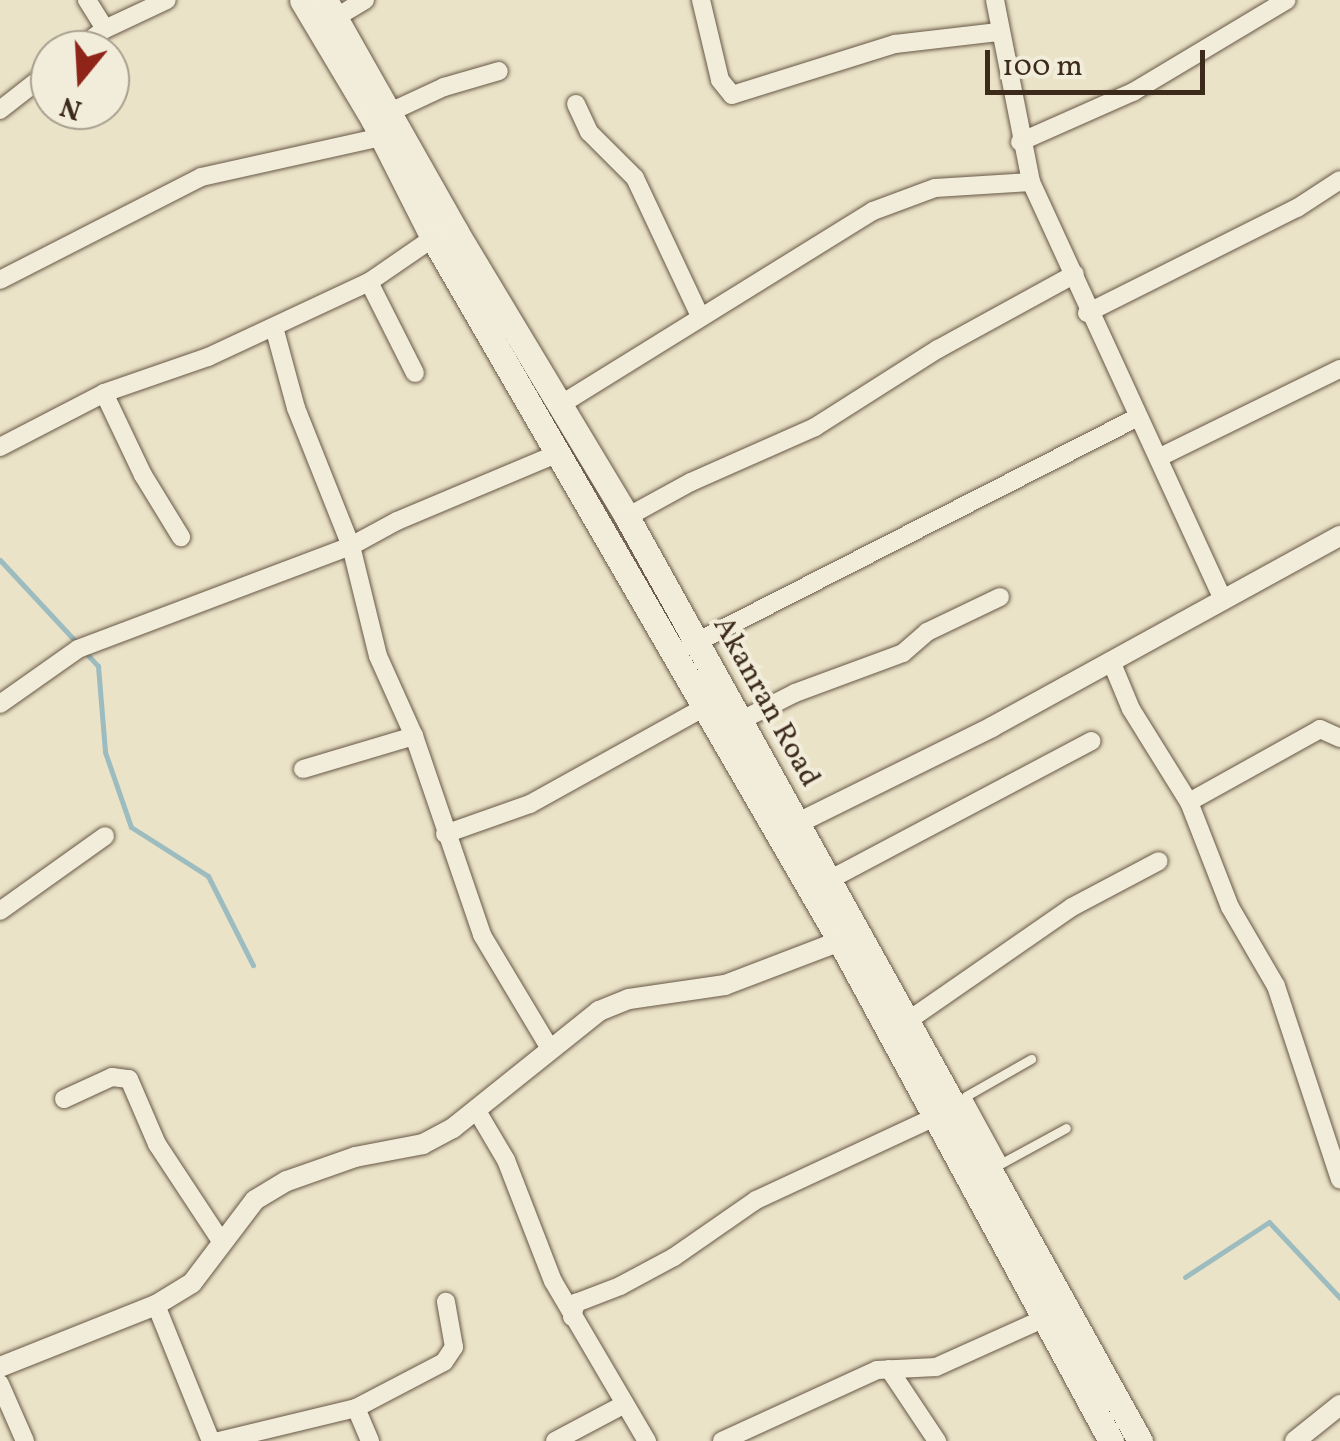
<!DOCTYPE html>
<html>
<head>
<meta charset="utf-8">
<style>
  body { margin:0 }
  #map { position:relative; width:1340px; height:1441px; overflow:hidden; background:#ebe3c8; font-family:Vollkorn,serif }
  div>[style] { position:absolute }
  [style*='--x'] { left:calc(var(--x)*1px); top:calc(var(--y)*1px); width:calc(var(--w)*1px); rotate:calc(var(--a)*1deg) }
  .stream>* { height:5px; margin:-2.5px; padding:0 2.5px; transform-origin:2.5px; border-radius:2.5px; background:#9cbcbf }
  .roads { filter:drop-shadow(0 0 2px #685846) drop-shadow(0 0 2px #685846) }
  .service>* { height:9px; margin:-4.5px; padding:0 4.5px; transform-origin:4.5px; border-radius:4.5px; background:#f2eddb }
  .minor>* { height:18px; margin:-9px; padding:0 9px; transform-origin:9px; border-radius:9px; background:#f2eddb }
  .tertiary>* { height:20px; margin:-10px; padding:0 10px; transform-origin:10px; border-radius:10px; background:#f2eddb }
  .secondary>* { height:25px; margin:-12.5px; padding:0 12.5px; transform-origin:12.5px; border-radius:12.5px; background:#f2eddb }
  span { translate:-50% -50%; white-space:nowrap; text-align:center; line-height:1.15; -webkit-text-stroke:8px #f2eddb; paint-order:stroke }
  .street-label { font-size:30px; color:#3c2a1a }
  .north { position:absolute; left:30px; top:30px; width:100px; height:100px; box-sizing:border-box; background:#f2eddb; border:2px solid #a99f8e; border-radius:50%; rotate:198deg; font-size:28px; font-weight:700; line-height:40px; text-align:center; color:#3c2a1a }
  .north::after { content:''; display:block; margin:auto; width:35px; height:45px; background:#8f2418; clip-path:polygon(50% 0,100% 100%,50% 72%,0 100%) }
  .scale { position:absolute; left:985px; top:50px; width:220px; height:45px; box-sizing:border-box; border:5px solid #3c2a1a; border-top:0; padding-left:12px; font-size:30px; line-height:35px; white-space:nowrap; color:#3c2a1a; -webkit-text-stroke:8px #f2eddb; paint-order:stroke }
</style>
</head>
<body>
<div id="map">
  <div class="stream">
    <div style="--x:0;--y:560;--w:113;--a:47.1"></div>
    <div style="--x:84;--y:651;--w:21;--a:47"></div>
    <div style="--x:98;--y:666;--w:86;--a:85.3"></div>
    <div style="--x:105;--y:752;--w:79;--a:70.9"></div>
    <div style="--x:131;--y:827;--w:91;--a:32.5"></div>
    <div style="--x:208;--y:876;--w:100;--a:63.2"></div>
    <div style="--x:1185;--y:1277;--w:100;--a:-33.2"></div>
    <div style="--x:1269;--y:1222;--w:104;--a:46.9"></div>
  </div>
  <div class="roads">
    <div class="service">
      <div style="--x:1002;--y:1162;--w:75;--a:-118.6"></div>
      <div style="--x:966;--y:1096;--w:75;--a:-29.6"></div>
      <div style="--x:1000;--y:1164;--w:75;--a:-28.6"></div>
    </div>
    <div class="minor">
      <div style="--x:87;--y:0;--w:34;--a:58"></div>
      <div style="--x:701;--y:0;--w:82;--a:76.6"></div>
      <div style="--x:720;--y:80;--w:19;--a:51"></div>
      <div style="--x:732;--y:95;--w:171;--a:-17.4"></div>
      <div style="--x:895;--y:44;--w:104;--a:-6.6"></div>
      <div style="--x:995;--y:0;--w:186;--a:78.8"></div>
      <div style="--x:1031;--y:182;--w:457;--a:65.3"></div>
      <div style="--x:335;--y:18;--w:35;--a:-31"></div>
      <div style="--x:77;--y:50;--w:35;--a:-37"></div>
      <div style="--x:105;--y:29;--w:68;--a:-25.1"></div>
      <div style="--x:576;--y:104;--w:31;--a:65"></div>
      <div style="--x:589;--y:132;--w:65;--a:45"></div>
      <div style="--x:635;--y:178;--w:153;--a:64.8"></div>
      <div style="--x:0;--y:110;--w:63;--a:-38"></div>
      <div style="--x:388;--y:113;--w:62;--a:-24.9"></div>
      <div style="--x:444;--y:87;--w:57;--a:-16.2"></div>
      <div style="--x:1020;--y:142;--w:124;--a:-23.9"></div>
      <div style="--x:1133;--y:92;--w:179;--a:-30.9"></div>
      <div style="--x:0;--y:280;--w:226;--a:-27.1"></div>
      <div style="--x:201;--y:177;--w:185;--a:-12.5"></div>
      <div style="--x:369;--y:282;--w:102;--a:63.2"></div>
      <div style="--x:1087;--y:313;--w:235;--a:-26.6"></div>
      <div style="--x:1297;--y:208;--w:51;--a:-33.1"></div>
      <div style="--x:274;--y:327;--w:84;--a:74.8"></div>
      <div style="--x:296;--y:408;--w:149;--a:68.3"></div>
      <div style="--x:351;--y:546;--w:113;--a:76.2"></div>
      <div style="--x:378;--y:656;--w:88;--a:65.8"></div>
      <div style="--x:414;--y:736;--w:210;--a:71.1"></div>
      <div style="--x:482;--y:935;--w:131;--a:59.1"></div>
      <div style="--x:104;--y:393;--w:91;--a:64.6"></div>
      <div style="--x:143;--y:475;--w:73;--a:58.5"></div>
      <div style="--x:560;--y:405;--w:368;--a:-31.8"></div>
      <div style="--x:873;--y:211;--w:66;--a:-20.4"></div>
      <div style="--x:935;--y:188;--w:96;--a:-3.6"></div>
      <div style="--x:0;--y:447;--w:117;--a:-27.4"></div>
      <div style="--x:104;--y:393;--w:110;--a:-19.1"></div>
      <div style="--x:208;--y:357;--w:178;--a:-25"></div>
      <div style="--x:369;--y:282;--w:78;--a:-34.5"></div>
      <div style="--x:1160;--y:457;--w:200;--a:-26.1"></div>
      <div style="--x:627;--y:517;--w:73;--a:-28.7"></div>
      <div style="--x:691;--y:482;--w:136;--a:-23.9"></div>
      <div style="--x:815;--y:427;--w:146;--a:-32.4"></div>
      <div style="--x:938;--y:349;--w:156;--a:-28.7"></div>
      <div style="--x:689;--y:646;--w:504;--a:-27.02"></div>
      <div style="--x:1111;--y:661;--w:52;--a:67.4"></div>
      <div style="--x:1131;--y:709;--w:110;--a:58.1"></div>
      <div style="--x:1189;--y:802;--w:113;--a:68.7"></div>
      <div style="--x:1230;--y:907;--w:91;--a:59.8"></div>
      <div style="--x:1276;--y:986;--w:204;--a:71.7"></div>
      <div style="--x:0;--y:704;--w:95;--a:-35.2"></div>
      <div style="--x:78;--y:649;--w:292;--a:-20.7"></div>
      <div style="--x:351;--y:546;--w:52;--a:-28.5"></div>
      <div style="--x:397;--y:521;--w:178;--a:-22.8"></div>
      <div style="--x:738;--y:722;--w:64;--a:-27"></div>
      <div style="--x:795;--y:693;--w:115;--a:-20.3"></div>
      <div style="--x:903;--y:653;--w:32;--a:-41"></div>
      <div style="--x:927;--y:632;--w:81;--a:-25.6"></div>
      <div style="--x:303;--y:769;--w:116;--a:-16.6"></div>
      <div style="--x:1189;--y:802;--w:150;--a:-29.1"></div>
      <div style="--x:1320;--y:729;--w:22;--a:24"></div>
      <div style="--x:445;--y:834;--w:90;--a:-19.4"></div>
      <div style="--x:530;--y:804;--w:202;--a:-29"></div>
      <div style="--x:829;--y:880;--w:297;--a:-27.9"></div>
      <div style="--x:0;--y:911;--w:129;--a:-35.5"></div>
      <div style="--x:909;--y:1020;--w:198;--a:-34.7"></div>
      <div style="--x:1072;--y:907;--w:98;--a:-27.9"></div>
      <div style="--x:64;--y:1099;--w:53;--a:-24.6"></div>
      <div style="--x:112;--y:1077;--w:17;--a:7"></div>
      <div style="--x:129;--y:1079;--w:71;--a:66.7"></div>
      <div style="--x:157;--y:1144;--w:116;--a:56.6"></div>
      <div style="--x:477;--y:1111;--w:57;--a:59.4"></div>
      <div style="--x:506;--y:1160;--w:130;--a:68.8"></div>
      <div style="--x:553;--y:1281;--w:186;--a:59.6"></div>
      <div style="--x:156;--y:1305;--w:147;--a:68"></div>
      <div style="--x:572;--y:1317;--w:15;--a:-74"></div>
      <div style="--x:576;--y:1303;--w:47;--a:-21.1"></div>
      <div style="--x:620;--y:1286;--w:61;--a:-28.2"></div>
      <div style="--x:674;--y:1257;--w:100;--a:-34.8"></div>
      <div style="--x:756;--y:1200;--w:197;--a:-24.9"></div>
      <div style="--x:889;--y:1369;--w:87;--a:56.3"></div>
      <div style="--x:0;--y:1384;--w:62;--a:66.3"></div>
      <div style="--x:356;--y:1408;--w:36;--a:67"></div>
      <div style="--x:219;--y:1441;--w:141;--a:-13.5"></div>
      <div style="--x:356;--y:1408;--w:99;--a:-27.6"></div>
      <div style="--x:444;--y:1362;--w:18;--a:-56"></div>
      <div style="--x:454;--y:1347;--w:46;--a:-100.1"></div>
      <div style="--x:555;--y:1441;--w:79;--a:-27.9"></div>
      <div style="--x:722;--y:1441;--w:170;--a:-24.6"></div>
      <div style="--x:877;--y:1370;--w:59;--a:-2.9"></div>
      <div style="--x:936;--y:1367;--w:120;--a:-24.2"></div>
    </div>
    <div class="tertiary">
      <div style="--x:796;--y:824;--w:219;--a:-26.3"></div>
      <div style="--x:992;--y:727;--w:397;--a:-28.8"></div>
      <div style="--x:0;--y:1367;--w:168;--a:-21.7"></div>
      <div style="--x:156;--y:1305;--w:42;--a:-31.4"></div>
      <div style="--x:192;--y:1283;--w:104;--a:-52.8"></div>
      <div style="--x:255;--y:1200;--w:37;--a:-31"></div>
      <div style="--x:287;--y:1181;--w:72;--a:-19.4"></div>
      <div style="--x:355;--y:1157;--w:69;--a:-10.8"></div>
      <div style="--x:423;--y:1144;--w:34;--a:-28"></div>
      <div style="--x:453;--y:1128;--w:187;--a:-38.7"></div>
      <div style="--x:599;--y:1011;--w:32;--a:-22"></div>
      <div style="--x:629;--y:999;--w:97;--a:-8.3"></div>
      <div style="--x:725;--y:985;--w:123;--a:-20.9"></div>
      <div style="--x:1295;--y:1441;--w:58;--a:-38.7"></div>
    </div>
    <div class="secondary">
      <div style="--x:302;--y:0;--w:139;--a:59.2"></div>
      <div style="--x:373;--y:119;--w:133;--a:63.2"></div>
      <div style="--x:433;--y:238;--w:812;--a:59.93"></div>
      <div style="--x:840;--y:941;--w:569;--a:61.54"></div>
      <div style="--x:325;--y:0;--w:266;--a:60.5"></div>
      <div style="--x:456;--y:232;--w:332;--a:59"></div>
      <div style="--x:627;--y:517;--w:1057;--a:60.96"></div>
    </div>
  </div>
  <div class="street-label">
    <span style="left:766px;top:702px;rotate:61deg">Akanran Road</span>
  </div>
  <div class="north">N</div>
  <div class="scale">100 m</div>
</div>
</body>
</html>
